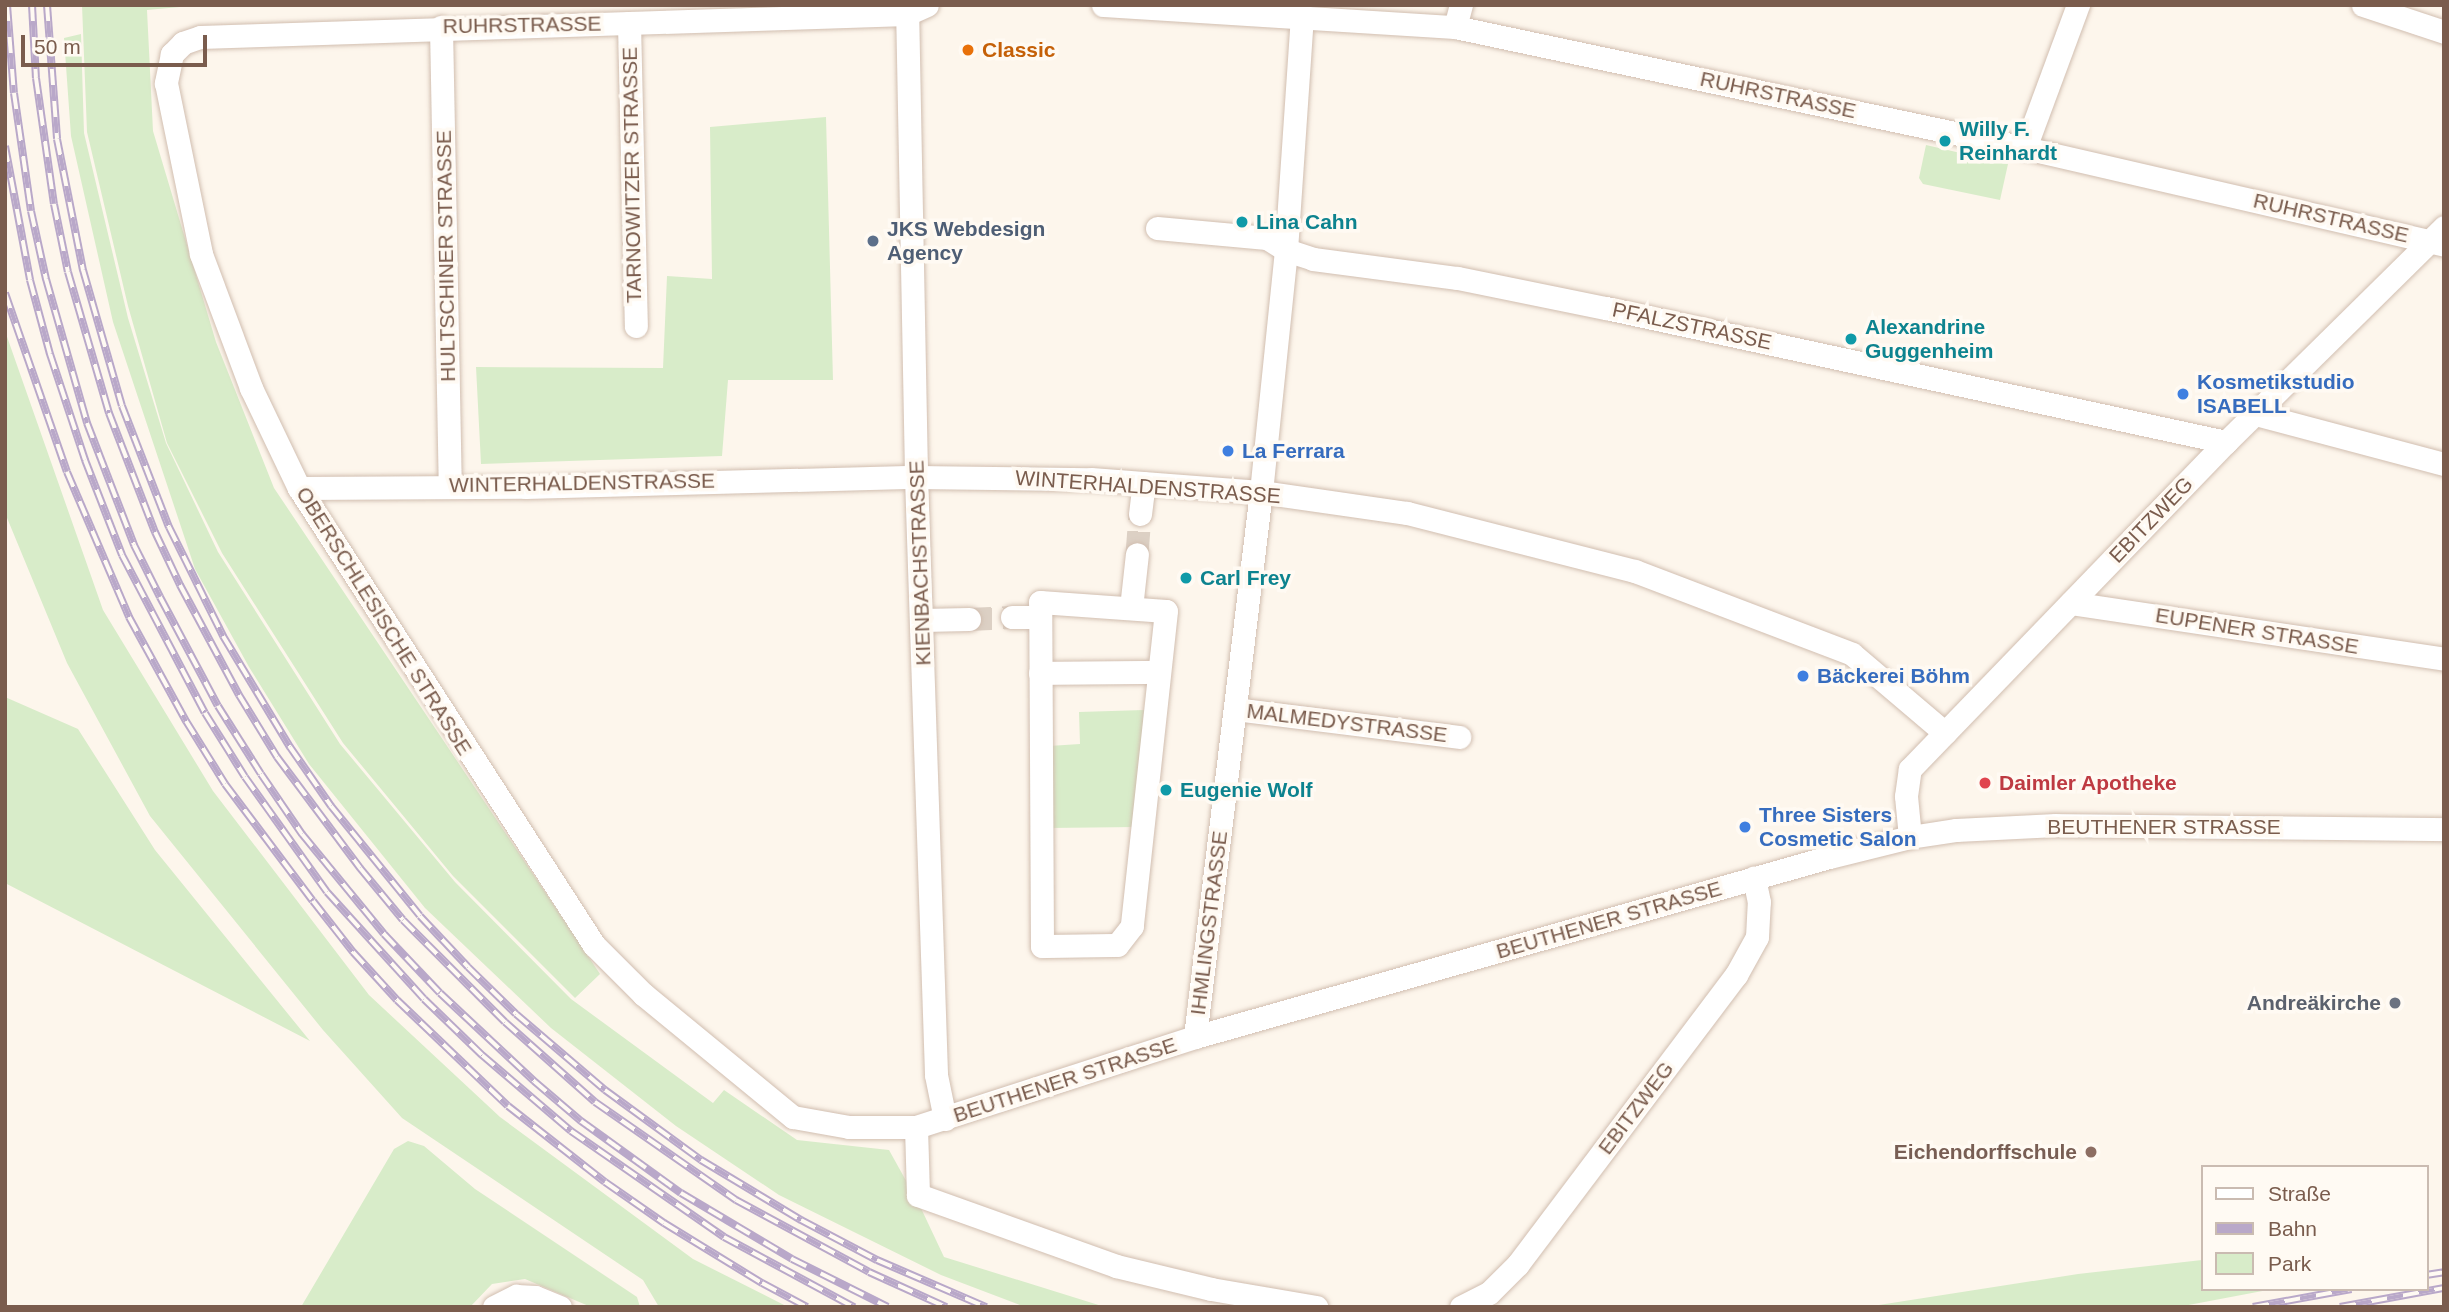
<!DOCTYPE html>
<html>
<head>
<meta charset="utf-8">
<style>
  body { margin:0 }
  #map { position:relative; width:2449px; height:1312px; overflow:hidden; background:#fdf6ec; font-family:Helvetica,sans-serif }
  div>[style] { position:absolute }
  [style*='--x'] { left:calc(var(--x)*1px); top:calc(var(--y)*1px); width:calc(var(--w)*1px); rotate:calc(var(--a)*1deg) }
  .green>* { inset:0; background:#d8ecc9 }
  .street-tunnel>* { height:23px; margin-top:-11.5px; transform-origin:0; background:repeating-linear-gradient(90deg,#dcd0c4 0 23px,transparent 0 34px) }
  .roads { filter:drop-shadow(0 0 2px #d1beb0) drop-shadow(0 0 2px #d1beb0) }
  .street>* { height:23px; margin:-11.5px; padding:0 11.5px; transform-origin:11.5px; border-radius:11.5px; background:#fff }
  .rail>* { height:8px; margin-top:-4px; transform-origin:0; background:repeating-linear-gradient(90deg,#fffaf3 0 16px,#b9a8c9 0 32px); box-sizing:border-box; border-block:2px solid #b9a8c9 }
  .dots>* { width:19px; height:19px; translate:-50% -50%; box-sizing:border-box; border:4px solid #fffaf3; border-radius:50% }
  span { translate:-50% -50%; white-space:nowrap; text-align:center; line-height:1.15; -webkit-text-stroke:7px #fffaf3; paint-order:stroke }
  .street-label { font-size:21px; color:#7a5c4d }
  .food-label { font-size:21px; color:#c56008; font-weight:700 }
  .left { translate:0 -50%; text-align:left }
  .culture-label { font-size:21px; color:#0d838f; font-weight:700 }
  .service-label { font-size:21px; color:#4e5e75; font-weight:700 }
  .shop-label { font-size:21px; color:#366cbe; font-weight:700 }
  .health-label { font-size:21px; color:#be3a42; font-weight:700 }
  .worship-label { font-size:21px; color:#5b616d; font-weight:700 }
  .right { translate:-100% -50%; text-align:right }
  .education-label { font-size:21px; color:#785e54; font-weight:700 }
  .frame { position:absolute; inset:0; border:7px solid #7a5c4d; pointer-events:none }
  .legend { position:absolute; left:2201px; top:1165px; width:228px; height:126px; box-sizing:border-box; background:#fffaf3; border:2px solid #cabbb1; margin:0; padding:9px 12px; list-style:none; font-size:21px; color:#7a5c4d }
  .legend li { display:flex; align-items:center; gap:14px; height:35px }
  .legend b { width:35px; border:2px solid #cabbb1 }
  .scale { position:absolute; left:21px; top:35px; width:186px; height:32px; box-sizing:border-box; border:4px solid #7a5c4d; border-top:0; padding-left:9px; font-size:21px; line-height:24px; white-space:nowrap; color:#7a5c4d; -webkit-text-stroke:5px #fffaf3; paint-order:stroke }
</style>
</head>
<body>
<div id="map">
  <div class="green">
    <div style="clip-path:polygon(82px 5px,202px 5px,147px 10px,153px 131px,216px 342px,274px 488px,600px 974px,575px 998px,453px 876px,343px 743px,222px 553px,167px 443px,128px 306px,87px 132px)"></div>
    <div style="clip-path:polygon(81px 34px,84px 133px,128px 318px,166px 443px,218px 552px,340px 744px,455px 882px,571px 999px,713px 1103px,724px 1090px,797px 1140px,889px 1150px,919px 1204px,944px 1257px,1105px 1307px,1025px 1307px,941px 1275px,779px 1195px,676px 1126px,551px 1028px,425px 908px,309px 764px,249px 667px,195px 569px,113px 322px,71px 136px,64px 38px)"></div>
    <div style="clip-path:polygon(826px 117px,833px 380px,728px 380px,722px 456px,481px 464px,476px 367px,663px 368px,667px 276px,712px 279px,710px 127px)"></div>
    <div style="clip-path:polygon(1926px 145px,2008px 164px,2000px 200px,1923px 184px,1919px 178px)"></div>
    <div style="clip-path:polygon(5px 331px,103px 610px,213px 791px,369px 995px,500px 1117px,693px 1259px,788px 1307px,659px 1307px,643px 1280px,402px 1118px,323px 1030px,150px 816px,67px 663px,5px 513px)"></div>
    <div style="clip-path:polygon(5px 697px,78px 729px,155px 850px,310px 1041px,5px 883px)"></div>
    <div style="clip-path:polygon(1144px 710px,1136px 827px,1049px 828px,1049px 746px,1080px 744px,1079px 712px)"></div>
    <div style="clip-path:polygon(408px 1141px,424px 1146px,475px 1189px,637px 1297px,640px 1307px,591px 1307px,525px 1279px,492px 1284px,470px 1307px,301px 1307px,394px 1149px)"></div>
    <div style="clip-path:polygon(2202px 1260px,2202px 1289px,2273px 1289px,2178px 1307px,1866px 1307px,2078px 1274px)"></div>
  </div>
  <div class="street-tunnel">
    <div style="--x:1137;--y:554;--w:40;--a:-85.7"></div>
    <div style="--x:969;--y:619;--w:43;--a:-2.7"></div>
  </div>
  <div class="roads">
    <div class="street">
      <div style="--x:907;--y:5;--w:472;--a:88.9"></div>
      <div style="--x:916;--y:477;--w:598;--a:88.08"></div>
      <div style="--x:936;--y:1075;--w:45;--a:78.4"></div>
      <div style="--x:927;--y:5;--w:22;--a:156"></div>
      <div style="--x:907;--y:14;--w:707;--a:178.14"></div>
      <div style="--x:200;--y:37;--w:18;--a:161"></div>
      <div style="--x:183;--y:43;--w:16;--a:135"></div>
      <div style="--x:172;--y:54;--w:30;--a:102"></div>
      <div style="--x:166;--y:83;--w:175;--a:78.4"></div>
      <div style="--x:201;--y:254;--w:143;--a:69.5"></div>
      <div style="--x:251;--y:388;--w:111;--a:64.4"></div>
      <div style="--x:299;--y:488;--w:544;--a:57.16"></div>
      <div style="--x:594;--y:945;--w:69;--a:45"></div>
      <div style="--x:643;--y:994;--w:194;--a:39.4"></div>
      <div style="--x:793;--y:1117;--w:57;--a:10.1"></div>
      <div style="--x:849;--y:1127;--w:67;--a:0"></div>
      <div style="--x:916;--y:1127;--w:293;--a:-17.9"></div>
      <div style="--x:1195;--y:1037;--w:659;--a:-15.85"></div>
      <div style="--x:1829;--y:857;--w:83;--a:-13.9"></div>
      <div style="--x:1910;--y:837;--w:47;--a:-8.7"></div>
      <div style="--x:1956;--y:830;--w:100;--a:-2.9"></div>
      <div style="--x:2056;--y:825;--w:388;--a:0.6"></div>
      <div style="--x:1103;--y:5;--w:353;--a:3.6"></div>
      <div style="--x:1455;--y:27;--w:583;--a:11.98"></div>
      <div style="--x:2025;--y:148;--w:430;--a:13"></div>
      <div style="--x:2363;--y:5;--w:85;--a:18.4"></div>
      <div style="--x:629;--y:23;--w:303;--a:88.7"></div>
      <div style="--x:441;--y:27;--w:458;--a:88.9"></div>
      <div style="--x:1455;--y:27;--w:23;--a:-75"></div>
      <div style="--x:2025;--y:148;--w:153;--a:-69.7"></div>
      <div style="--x:1157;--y:228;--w:110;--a:5.2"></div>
      <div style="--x:1267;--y:238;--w:22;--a:32"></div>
      <div style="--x:1286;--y:250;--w:28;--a:18"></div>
      <div style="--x:1313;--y:259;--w:146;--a:7.5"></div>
      <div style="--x:1458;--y:278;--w:151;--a:11.5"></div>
      <div style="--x:1606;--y:308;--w:634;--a:12.2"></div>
      <div style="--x:2256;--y:414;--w:195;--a:14.9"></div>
      <div style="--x:299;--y:488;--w:226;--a:-0.3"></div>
      <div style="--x:525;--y:487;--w:391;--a:-1.5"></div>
      <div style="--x:916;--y:477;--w:175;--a:0.7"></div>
      <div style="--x:1091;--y:479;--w:170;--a:4.4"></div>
      <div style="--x:1261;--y:492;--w:148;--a:8.2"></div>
      <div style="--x:1407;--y:513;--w:235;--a:14.3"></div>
      <div style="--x:1635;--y:571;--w:232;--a:20.9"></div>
      <div style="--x:1852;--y:654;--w:122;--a:40.3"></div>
      <div style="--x:1140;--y:514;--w:31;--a:-83"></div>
      <div style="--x:1040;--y:602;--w:126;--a:4.1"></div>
      <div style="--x:1166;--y:611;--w:317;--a:96.2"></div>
      <div style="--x:1132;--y:926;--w:24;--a:128"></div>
      <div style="--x:1117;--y:945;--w:75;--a:179.2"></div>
      <div style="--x:1042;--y:946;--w:344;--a:-90.3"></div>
      <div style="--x:2071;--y:603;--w:377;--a:8.5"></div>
      <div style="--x:1131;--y:608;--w:54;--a:-83.7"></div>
      <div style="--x:1012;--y:617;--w:28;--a:0"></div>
      <div style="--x:922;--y:620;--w:47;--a:-1.2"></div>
      <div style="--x:1040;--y:673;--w:119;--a:-0.5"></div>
      <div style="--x:1235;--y:709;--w:226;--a:7.1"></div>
      <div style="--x:1910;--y:837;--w:41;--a:-95.6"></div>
      <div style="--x:1906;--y:796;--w:27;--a:-82"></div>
      <div style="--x:1910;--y:769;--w:455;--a:-46"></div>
      <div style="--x:2226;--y:442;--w:306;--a:-44.6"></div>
      <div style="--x:1195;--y:1037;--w:549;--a:-83.1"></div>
      <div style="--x:1261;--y:492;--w:243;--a:-84.1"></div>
      <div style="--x:1286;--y:250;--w:236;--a:-86.1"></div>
      <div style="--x:916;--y:1127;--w:68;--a:88.3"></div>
      <div style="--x:918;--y:1195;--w:210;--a:19.7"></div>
      <div style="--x:1116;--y:1266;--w:98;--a:13.6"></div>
      <div style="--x:1211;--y:1289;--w:107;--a:9.7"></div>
      <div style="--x:494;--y:1307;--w:25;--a:-27"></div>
      <div style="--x:516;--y:1296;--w:19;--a:3"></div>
      <div style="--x:535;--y:1297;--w:27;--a:22"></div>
      <div style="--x:1461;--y:1307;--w:31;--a:-27"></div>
      <div style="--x:1489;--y:1293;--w:41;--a:-45"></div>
      <div style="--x:1518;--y:1264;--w:362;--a:-53"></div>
      <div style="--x:1736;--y:975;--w:43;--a:-61.1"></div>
      <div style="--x:1757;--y:937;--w:35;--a:-87"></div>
      <div style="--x:1759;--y:902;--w:25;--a:-102"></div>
    </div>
  </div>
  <div class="rail">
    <div style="--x:7;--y:5;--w:88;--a:85.5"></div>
    <div style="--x:14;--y:93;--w:119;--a:81.8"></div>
    <div style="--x:31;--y:211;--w:70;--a:77.6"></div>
    <div style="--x:46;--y:279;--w:150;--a:74.1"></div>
    <div style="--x:87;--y:423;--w:131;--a:68.9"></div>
    <div style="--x:134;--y:545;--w:58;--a:63.4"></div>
    <div style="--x:160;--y:597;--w:123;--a:62"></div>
    <div style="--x:218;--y:706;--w:80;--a:57.7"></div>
    <div style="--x:261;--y:774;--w:73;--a:55.7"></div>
    <div style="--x:302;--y:834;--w:129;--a:50.6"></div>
    <div style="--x:384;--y:934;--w:81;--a:46.5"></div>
    <div style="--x:440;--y:993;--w:129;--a:43.1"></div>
    <div style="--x:534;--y:1081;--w:62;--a:40.4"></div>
    <div style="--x:581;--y:1121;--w:123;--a:35.8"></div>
    <div style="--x:681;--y:1193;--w:129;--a:30.7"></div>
    <div style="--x:792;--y:1259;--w:107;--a:26.6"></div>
    <div style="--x:32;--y:5;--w:73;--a:86.9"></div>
    <div style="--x:36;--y:78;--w:127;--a:81.9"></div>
    <div style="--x:54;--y:204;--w:69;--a:78.4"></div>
    <div style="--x:68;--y:272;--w:147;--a:73.8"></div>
    <div style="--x:109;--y:413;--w:128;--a:68.9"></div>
    <div style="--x:155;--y:532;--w:59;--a:64.7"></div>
    <div style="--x:180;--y:585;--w:125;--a:61.8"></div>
    <div style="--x:239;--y:695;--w:73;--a:58.5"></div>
    <div style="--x:277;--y:757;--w:139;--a:53.2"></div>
    <div style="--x:360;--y:868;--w:67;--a:50.4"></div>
    <div style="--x:403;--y:920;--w:144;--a:45"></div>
    <div style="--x:505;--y:1022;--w:120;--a:41.6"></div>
    <div style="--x:595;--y:1102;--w:172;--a:34.8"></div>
    <div style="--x:736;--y:1200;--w:151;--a:28.4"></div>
    <div style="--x:869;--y:1272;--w:85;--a:24.4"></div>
    <div style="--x:47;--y:5;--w:134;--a:85.7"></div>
    <div style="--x:57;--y:139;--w:134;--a:78.8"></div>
    <div style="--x:83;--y:270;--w:141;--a:74"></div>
    <div style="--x:122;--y:406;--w:130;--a:68.8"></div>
    <div style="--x:169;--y:527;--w:122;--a:63.6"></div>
    <div style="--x:223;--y:636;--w:130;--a:58.9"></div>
    <div style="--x:290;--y:747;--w:72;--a:55.2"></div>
    <div style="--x:331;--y:806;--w:141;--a:51"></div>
    <div style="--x:420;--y:916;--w:70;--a:46.7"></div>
    <div style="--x:468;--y:967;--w:67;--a:44.4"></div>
    <div style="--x:516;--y:1014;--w:117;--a:40.5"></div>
    <div style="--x:605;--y:1090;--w:119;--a:36.1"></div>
    <div style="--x:701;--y:1160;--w:117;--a:31"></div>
    <div style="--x:801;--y:1220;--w:86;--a:27.8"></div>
    <div style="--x:877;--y:1260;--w:119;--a:23.3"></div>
    <div style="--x:5;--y:146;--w:136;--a:79.4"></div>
    <div style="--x:30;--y:280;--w:77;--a:74.9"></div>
    <div style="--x:50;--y:354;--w:112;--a:71.7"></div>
    <div style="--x:85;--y:460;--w:102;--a:68.7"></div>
    <div style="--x:122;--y:555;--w:178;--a:62.3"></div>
    <div style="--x:205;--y:713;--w:75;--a:58"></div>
    <div style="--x:245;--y:777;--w:141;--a:54.5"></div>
    <div style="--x:327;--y:892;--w:144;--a:47.8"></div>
    <div style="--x:424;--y:999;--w:81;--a:44"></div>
    <div style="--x:482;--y:1055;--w:117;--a:40.5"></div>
    <div style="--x:571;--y:1131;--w:186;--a:34.7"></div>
    <div style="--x:724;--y:1237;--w:148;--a:28.3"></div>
    <div style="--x:5;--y:293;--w:189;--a:70.9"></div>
    <div style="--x:67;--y:472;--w:158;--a:66.8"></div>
    <div style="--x:129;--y:617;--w:119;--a:61.3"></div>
    <div style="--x:186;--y:721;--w:74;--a:58.2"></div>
    <div style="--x:225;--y:784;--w:146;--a:53.1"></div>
    <div style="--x:313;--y:901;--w:65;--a:51.9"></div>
    <div style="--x:353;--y:952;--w:65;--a:47.5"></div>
    <div style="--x:397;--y:1000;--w:153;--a:43.7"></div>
    <div style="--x:508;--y:1106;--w:123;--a:38.1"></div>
    <div style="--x:605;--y:1182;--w:72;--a:34.8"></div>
    <div style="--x:664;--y:1223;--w:115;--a:31.5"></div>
    <div style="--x:762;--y:1283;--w:51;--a:28.1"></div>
    <div style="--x:2426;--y:1275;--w:18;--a:-9"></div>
    <div style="--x:2253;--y:1307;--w:100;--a:-10.4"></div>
    <div style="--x:2340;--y:1307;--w:106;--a:-10.4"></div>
  </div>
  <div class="dots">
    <div style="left:968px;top:50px;background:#e8710a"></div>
    <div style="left:1945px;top:141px;background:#0f9aa8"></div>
    <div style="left:1242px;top:222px;background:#0f9aa8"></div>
    <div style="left:873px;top:241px;background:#5c6f8a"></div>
    <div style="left:1851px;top:339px;background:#0f9aa8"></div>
    <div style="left:2183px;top:394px;background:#3f7fe0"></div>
    <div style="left:1228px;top:451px;background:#3f7fe0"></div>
    <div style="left:1186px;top:578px;background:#0f9aa8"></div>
    <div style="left:1803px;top:676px;background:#3f7fe0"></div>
    <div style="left:1985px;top:783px;background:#e0444e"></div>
    <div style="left:1166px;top:790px;background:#0f9aa8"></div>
    <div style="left:1745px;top:827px;background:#3f7fe0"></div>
    <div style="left:2395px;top:1003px;background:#6b7280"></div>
    <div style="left:2091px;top:1152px;background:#8d6e63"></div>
  </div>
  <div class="street-label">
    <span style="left:522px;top:25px;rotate:-1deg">RUHRSTRASSE</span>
    <span style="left:1778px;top:95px;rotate:12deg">RUHRSTRASSE</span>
    <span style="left:632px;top:175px;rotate:-91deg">TARNOWITZER STRASSE</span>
    <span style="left:2331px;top:218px;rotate:13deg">RUHRSTRASSE</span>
    <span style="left:446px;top:256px;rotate:-91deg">HULTSCHINER STRASSE</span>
    <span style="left:1692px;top:326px;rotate:12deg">PFALZSTRASSE</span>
    <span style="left:582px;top:483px;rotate:-1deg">WINTERHALDENSTRASSE</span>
    <span style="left:1148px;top:487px;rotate:4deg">WINTERHALDENSTRASSE</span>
    <span style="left:2151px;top:520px;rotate:-46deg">EBITZWEG</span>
    <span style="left:920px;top:563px;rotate:-92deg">KIENBACHSTRASSE</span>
    <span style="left:384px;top:621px;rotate:58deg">OBERSCHLESISCHE STRASSE</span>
    <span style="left:2257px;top:631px;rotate:9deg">EUPENER STRASSE</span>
    <span style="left:1347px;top:723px;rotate:7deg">MALMEDYSTRASSE</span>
    <span style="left:2164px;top:827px">BEUTHENER STRASSE</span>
    <span style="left:1609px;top:920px;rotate:-16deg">BEUTHENER STRASSE</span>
    <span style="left:1209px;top:923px;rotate:-83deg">IHMLINGSTRASSE</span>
    <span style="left:1065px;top:1080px;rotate:-18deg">BEUTHENER STRASSE</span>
    <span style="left:1636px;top:1108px;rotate:-53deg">EBITZWEG</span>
  </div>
  <div class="food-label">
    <span class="left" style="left:982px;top:50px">Classic</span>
  </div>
  <div class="culture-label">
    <span class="left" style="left:1959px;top:141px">Willy F.<br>Reinhardt</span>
    <span class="left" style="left:1256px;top:222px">Lina Cahn</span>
    <span class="left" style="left:1865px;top:339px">Alexandrine<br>Guggenheim</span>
    <span class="left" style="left:1200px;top:578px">Carl Frey</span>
    <span class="left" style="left:1180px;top:790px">Eugenie Wolf</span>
  </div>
  <div class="service-label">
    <span class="left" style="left:887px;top:241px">JKS Webdesign<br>Agency</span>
  </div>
  <div class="shop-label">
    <span class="left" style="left:2197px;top:394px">Kosmetikstudio<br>ISABELL</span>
    <span class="left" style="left:1242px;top:451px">La Ferrara</span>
    <span class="left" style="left:1817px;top:676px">Bäckerei Böhm</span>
    <span class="left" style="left:1759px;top:827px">Three Sisters<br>Cosmetic Salon</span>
  </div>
  <div class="health-label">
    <span class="left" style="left:1999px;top:783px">Daimler Apotheke</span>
  </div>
  <div class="worship-label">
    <span class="right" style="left:2381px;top:1003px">Andreäkirche</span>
  </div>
  <div class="education-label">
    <span class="right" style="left:2077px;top:1152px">Eichendorffschule</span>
  </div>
  <div class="frame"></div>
  <ul class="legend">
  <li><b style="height:9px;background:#fff"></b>Straße</li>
  <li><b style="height:9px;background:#b9a8c9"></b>Bahn</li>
  <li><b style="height:19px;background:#d8ecc9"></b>Park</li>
  </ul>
  <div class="scale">50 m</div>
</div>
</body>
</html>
